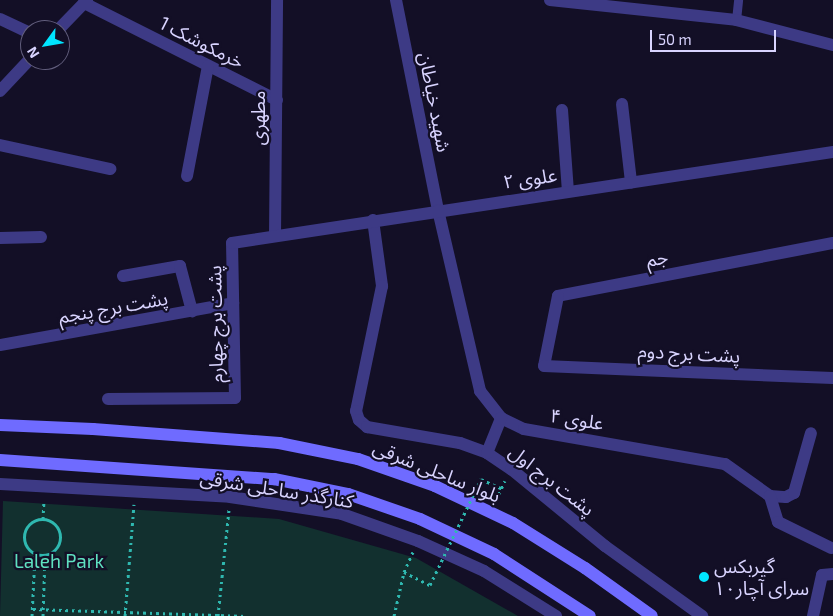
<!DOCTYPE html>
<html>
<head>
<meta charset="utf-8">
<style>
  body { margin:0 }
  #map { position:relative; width:833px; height:616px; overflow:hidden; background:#130f26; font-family:"Exo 2","Noto Sans Arabic",sans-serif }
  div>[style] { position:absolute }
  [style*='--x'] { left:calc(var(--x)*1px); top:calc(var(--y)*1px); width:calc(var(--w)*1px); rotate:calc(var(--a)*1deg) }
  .green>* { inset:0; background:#12302f }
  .path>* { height:3px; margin-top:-1.5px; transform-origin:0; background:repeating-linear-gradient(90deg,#2fb8b0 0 2.5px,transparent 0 6.5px) }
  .path>.ring { margin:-1.5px; padding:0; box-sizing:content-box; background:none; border:3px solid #2fb8b0; border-radius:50% }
  .service>* { height:9px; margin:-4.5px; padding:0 4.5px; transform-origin:4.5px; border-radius:4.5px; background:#3d3a85 }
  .minor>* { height:12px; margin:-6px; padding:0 6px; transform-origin:6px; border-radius:6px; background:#3d3a85 }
  .tertiary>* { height:12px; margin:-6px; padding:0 6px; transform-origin:6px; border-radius:6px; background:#3d3a85 }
  .secondary>* { height:12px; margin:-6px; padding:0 6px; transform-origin:6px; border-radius:6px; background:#6f6bff }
  .path-bridge>* { height:3px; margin-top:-1.5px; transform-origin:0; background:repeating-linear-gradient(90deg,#2fb8b0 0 2.5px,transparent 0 6.5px) }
  .dots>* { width:14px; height:14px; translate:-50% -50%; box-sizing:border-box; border:2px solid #130f26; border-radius:50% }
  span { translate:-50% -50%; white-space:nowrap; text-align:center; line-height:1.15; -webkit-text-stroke:4.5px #130f26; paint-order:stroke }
  .street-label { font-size:19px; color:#d9d4ff }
  .park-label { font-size:19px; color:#5fe0c0 }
  .poi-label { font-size:19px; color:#d9d4ff }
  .left { translate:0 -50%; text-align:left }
  .north { position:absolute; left:20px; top:20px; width:50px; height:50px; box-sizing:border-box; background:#130f26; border:1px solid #625e7d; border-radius:50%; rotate:238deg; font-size:14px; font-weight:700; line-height:20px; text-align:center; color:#d9d4ff }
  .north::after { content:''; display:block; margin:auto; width:18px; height:22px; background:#00e5ff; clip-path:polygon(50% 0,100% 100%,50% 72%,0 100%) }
  .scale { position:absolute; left:650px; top:30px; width:126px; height:22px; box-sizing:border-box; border:2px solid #d9d4ff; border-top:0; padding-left:6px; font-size:15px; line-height:18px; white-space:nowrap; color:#d9d4ff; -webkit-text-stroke:4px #130f26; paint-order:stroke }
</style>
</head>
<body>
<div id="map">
  <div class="green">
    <div style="clip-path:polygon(3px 501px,279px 519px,416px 558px,518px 616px,0 616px)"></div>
  </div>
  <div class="path">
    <div style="--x:481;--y:479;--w:23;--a:25"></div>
    <div style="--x:496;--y:500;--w:21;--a:-65"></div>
    <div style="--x:43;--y:519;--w:19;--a:-87"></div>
    <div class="ring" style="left:24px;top:519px;width:33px;height:33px"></div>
    <div style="--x:404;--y:572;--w:29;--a:27"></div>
    <div style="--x:33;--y:609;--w:214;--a:1.9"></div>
    <div style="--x:32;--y:616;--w:62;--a:-87.2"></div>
    <div style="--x:43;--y:616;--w:61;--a:-88.1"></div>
    <div style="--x:125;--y:616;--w:112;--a:-85.4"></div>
    <div style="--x:218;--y:616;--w:107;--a:-84.1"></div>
    <div style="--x:394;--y:616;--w:45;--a:-77.2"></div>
    <div style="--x:404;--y:572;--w:22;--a:-66"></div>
  </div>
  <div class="service">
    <div style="--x:736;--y:20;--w:20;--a:-84"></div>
  </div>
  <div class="minor">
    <div style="--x:396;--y:0;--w:214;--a:78.7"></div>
    <div style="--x:438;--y:210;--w:186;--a:76.9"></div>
    <div style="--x:480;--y:391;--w:34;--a:52"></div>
    <div style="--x:501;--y:418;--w:25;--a:26"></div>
    <div style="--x:524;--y:429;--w:204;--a:9.9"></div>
    <div style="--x:725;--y:464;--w:55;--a:35.4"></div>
    <div style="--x:770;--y:496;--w:16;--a:4"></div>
    <div style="--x:786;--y:497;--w:9;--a:-27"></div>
    <div style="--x:794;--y:493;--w:62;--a:-74.2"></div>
    <div style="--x:84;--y:3;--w:216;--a:26.7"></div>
    <div style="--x:0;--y:19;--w:33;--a:25"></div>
    <div style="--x:58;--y:30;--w:42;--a:-46"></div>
    <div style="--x:0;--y:91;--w:44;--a:-46.8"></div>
    <div style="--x:622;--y:104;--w:79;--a:83.4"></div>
    <div style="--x:562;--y:110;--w:81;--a:85.8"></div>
    <div style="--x:0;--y:145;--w:113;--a:12.3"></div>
    <div style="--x:187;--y:176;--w:112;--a:-79.2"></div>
    <div style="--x:373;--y:220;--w:67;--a:82.2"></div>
    <div style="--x:382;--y:286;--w:128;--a:101.7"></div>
    <div style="--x:356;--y:411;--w:9;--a:72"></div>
    <div style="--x:359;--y:420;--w:11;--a:41"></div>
    <div style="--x:367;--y:427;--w:94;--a:9.8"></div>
    <div style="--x:460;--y:443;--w:29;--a:20"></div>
    <div style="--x:487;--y:453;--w:29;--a:34"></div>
    <div style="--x:511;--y:469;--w:122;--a:39.3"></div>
    <div style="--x:605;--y:546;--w:120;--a:35.8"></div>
    <div style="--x:275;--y:236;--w:236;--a:-89.5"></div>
    <div style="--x:0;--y:238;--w:41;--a:-1.4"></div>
    <div style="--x:833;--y:243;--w:280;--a:169.1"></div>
    <div style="--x:558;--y:296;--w:71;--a:101.3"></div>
    <div style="--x:544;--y:366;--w:289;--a:2.4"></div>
    <div style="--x:123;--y:276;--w:58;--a:-10"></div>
    <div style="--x:180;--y:266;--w:47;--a:75.1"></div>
    <div style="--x:0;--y:345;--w:237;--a:-10.2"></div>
    <div style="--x:108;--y:399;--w:127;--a:-0.5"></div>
    <div style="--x:235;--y:398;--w:155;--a:-91.1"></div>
    <div style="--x:232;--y:243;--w:608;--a:-8.61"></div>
    <div style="--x:487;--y:453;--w:38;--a:-68"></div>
    <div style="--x:770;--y:496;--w:27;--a:73"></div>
    <div style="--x:778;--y:522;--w:59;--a:26.1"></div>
    <div style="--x:813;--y:616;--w:42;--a:-77.6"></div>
    <div style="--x:822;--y:575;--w:11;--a:-5"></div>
  </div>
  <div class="tertiary">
    <div style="--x:550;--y:0;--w:187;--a:6.1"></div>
    <div style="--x:736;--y:20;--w:100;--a:14.5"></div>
    <div style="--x:0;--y:484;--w:230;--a:3.2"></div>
    <div style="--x:230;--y:497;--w:113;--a:8.6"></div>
    <div style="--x:342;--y:514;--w:81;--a:19.6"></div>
    <div style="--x:418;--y:541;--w:72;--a:24.4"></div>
    <div style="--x:484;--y:571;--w:85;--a:32"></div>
  </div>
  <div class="secondary">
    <div style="--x:0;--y:425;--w:93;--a:2.5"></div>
    <div style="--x:93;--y:429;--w:187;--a:4.3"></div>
    <div style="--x:279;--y:443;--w:81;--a:11.4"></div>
    <div style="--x:358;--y:459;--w:82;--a:19.3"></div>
    <div style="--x:435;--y:486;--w:86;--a:25.4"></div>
    <div style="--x:513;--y:523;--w:85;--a:32"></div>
    <div style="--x:585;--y:568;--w:82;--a:35.6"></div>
    <div style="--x:0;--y:460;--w:275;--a:4"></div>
    <div style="--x:274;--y:479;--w:76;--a:11.5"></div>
    <div style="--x:348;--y:494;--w:76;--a:19.1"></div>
    <div style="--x:420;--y:519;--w:82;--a:25.3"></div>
    <div style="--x:494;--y:554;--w:114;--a:32.9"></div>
  </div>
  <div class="path-bridge">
    <div style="--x:430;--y:585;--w:118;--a:-64.3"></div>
  </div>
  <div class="dots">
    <div style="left:704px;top:577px;background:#00e5ff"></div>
  </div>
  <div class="street-label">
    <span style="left:202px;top:42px;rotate:27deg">خرمکوشک 1</span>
    <span style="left:435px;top:102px;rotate:79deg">شهید خیاطان</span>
    <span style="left:258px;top:118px;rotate:-90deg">مطهری</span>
    <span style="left:530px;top:178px;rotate:-8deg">علوی ۲</span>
    <span style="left:657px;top:258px;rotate:-11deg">جم</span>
    <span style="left:113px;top:307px;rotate:-10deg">پشت برج پنجم</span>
    <span style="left:215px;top:324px;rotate:-91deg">پشت برج چهارم</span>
    <span style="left:689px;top:353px;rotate:3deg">پشت برج دوم</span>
    <span style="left:577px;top:419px;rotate:9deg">علوی ۴</span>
    <span style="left:437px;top:471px;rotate:22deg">بلوار ساحلی شرقی</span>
    <span style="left:552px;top:480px;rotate:38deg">پشت برج اول</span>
    <span style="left:277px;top:489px;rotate:9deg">کنارگذر ساحلی شرقی</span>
  </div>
  <div class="park-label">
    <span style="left:59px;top:561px">Laleh Park</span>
  </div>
  <div class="poi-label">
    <span class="left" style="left:714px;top:577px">گیربکس<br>سرای آچار۱۰</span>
  </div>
  <div class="north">N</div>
  <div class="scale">50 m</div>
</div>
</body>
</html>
